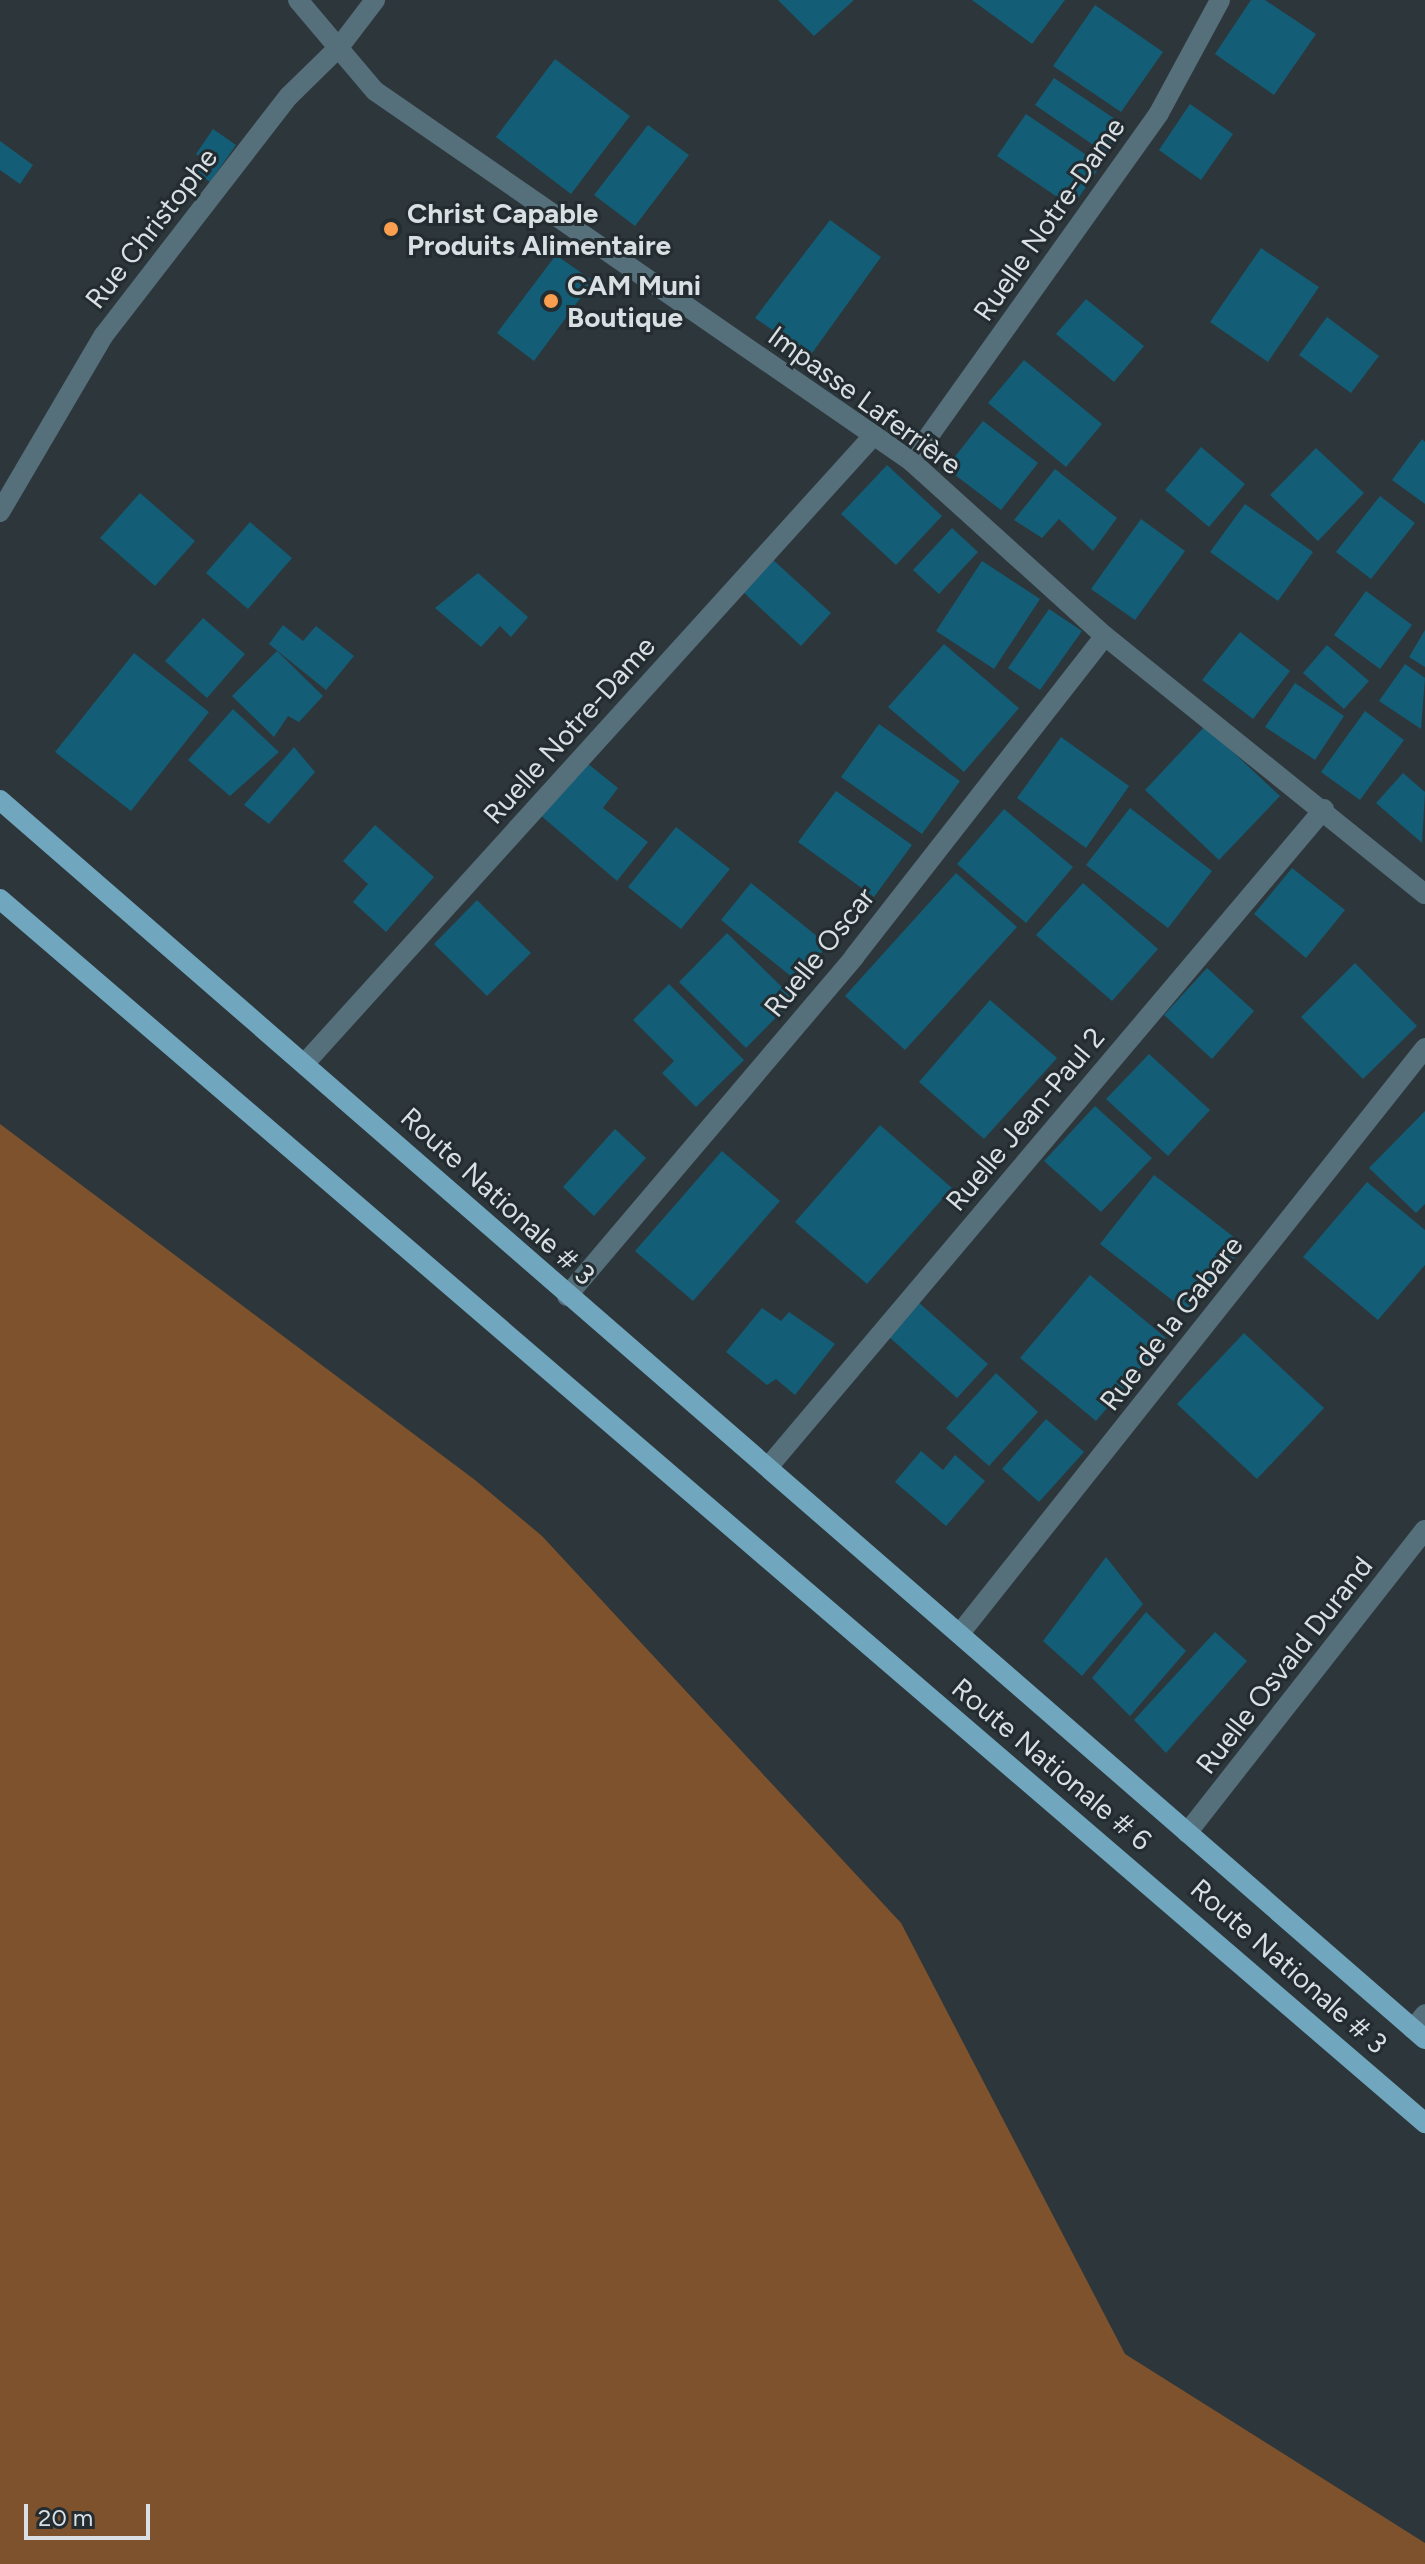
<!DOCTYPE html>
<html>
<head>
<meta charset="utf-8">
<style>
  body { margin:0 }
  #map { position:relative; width:1425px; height:2564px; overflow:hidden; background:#2d373b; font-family:Figtree,sans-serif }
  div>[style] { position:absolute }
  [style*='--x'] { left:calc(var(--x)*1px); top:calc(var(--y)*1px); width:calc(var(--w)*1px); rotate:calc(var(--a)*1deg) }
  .water>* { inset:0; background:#7e522c }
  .building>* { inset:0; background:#135d76 }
  .minor>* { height:20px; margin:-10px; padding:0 10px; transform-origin:10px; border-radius:10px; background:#556f7b }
  .primary>* { height:20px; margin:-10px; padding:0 10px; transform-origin:10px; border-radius:10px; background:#70a7bf }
  .dots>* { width:22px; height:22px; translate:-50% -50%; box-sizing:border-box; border:4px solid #232d31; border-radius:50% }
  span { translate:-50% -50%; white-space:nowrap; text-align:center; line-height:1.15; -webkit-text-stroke:6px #232d31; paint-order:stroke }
  .poi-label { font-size:28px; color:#d9dfe2; font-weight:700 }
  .left { translate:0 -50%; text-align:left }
  .street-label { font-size:28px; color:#d9dfe2 }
  .scale { position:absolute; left:24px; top:2504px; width:126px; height:36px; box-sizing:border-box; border:4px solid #d9dfe2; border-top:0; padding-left:10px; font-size:24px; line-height:28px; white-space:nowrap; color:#d9dfe2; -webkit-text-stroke:6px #232d31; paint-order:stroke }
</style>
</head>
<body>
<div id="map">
  <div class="water">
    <div style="clip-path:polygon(0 1124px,475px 1480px,542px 1536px,901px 1923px,1125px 2354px,1425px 2543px,1425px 2564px,0 2564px)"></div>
  </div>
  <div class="building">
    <div style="clip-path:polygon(778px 0,854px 0,814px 36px)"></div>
    <div style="clip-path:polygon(972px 0,1065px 0,1032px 44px)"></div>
    <div style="clip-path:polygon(1251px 0,1265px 0,1316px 34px,1274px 95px,1215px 54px)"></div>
    <div style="clip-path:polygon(1095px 5px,1163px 52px,1121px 112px,1053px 66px)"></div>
    <div style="clip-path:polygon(555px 59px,630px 116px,571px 194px,496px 137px)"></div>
    <div style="clip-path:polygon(1054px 78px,1124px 125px,1105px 153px,1035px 105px)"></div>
    <div style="clip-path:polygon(1190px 104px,1233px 134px,1201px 180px,1159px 150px)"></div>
    <div style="clip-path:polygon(1026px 114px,1101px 165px,1072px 207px,997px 156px)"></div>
    <div style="clip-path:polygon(648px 125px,689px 155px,635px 226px,594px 195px)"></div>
    <div style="clip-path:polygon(213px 129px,236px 145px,210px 182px,197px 173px,206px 161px,196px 154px)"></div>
    <div style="clip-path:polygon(0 141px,33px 165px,20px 184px,0 170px)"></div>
    <div style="clip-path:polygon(830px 220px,881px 257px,810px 356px,755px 318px)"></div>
    <div style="clip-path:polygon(1261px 248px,1319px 287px,1268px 362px,1210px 322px)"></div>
    <div style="clip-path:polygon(556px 255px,593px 281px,534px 361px,497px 333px)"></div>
    <div style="clip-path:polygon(1086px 299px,1144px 346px,1114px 382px,1056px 334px)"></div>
    <div style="clip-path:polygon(1327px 317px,1379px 356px,1351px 393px,1299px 355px)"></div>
    <div style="clip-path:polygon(1024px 360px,1102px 424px,1066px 467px,988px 403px)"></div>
    <div style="clip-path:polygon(983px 421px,1038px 463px,1001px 510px,946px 468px)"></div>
    <div style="clip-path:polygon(1422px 439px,1425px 442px,1425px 504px,1392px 480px)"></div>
    <div style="clip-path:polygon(1201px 447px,1245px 484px,1209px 527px,1165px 490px)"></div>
    <div style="clip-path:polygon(1316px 448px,1364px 493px,1318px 541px,1270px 495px)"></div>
    <div style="clip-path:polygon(887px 465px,942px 516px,896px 565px,841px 514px)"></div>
    <div style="clip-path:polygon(1055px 469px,1117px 518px,1093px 551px,1059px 519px,1042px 538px,1014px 520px)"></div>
    <div style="clip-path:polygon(140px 493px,195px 541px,155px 586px,100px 538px)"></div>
    <div style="clip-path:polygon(1380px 496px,1415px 523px,1371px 579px,1336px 552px)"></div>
    <div style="clip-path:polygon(1245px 504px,1313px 552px,1278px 601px,1210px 552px)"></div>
    <div style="clip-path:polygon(1141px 519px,1185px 551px,1135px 620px,1091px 589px)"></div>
    <div style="clip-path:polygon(250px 522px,292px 558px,248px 609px,206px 573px)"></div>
    <div style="clip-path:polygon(952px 528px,978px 552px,939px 594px,913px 570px)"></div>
    <div style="clip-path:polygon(770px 557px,831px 613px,801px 646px,740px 589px)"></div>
    <div style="clip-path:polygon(982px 561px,1040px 599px,994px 669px,936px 631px)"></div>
    <div style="clip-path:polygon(478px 573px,528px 617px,511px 637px,500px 626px,481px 647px,435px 608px)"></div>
    <div style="clip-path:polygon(1366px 591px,1412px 625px,1380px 669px,1334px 635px)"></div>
    <div style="clip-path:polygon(1049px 609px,1082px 631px,1040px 690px,1008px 668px)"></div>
    <div style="clip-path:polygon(203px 618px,245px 654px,207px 698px,165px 661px)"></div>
    <div style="clip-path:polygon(283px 625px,303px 641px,316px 626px,354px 656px,326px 690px,269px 644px)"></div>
    <div style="clip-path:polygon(1425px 630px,1425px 667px,1409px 657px)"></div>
    <div style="clip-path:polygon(1240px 632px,1290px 671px,1253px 719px,1202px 680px)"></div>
    <div style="clip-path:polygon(944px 644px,1019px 708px,964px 772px,888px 707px)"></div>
    <div style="clip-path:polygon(1327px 645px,1369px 681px,1344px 709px,1303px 673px)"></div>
    <div style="clip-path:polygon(277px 651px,323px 696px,299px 722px,288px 716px,274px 737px,232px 696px)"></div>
    <div style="clip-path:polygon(134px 653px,209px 712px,131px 811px,55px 752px)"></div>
    <div style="clip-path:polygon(1405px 664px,1425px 678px,1421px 729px,1379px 701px)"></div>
    <div style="clip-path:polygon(1295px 683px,1344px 716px,1315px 760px,1265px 727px)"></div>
    <div style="clip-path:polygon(233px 709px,279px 752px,230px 796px,188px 760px)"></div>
    <div style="clip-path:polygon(1365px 711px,1404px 740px,1360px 800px,1321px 772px)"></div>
    <div style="clip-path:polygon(879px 724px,960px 781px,922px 834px,841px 777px)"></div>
    <div style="clip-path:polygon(1205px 726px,1280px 796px,1219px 860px,1145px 790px)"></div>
    <div style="clip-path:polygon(1061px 737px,1129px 786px,1086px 848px,1017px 798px)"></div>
    <div style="clip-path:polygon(294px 747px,315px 772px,269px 824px,244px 805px)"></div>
    <div style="clip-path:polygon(582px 759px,618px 788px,603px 808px,648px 842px,617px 881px,539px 814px)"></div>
    <div style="clip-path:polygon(1403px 773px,1425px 792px,1422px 843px,1376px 803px)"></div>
    <div style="clip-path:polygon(836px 791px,912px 845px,874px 897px,798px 842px)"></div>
    <div style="clip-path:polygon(1130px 808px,1212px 871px,1168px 928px,1086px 865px)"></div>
    <div style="clip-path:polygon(1004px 809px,1073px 867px,1026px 923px,957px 864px)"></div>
    <div style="clip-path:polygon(375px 825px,434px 877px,386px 932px,353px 902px,368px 884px,343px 861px)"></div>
    <div style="clip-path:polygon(676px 827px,730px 869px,681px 929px,628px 887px)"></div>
    <div style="clip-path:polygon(1292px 868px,1345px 910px,1306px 958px,1254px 914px)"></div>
    <div style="clip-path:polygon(956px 873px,1017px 927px,905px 1050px,845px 996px)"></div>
    <div style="clip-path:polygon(751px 883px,828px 945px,797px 981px,721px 920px)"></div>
    <div style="clip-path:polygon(1083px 883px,1158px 949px,1112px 1001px,1036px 935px)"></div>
    <div style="clip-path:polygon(477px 900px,531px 953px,487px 996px,434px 944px)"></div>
    <div style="clip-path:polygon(727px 933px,794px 999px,746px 1048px,679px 982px)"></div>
    <div style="clip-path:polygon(1355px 963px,1417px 1026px,1363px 1079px,1301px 1017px)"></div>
    <div style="clip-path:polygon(1207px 968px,1254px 1011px,1212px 1059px,1164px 1015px)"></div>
    <div style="clip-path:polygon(669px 984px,744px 1060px,696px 1107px,662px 1073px,674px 1061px,633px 1020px)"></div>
    <div style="clip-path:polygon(990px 1000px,1057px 1058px,984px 1139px,919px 1082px)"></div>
    <div style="clip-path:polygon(1149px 1054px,1210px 1110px,1168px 1156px,1106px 1099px)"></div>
    <div style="clip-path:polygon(1095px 1106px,1152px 1158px,1101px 1212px,1044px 1161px)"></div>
    <div style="clip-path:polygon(1425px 1111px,1425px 1204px,1416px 1213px,1369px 1168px)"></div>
    <div style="clip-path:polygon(880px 1125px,952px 1188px,867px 1284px,795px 1222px)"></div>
    <div style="clip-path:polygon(615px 1129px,646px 1158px,594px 1216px,563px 1187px)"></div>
    <div style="clip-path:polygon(722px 1151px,780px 1201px,693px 1301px,635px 1251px)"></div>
    <div style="clip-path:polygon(1154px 1175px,1244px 1245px,1190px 1314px,1100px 1244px)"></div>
    <div style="clip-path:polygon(1367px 1182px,1425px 1230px,1425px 1265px,1378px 1320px,1303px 1257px)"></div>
    <div style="clip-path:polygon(1090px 1275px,1166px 1338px,1096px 1421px,1020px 1358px)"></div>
    <div style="clip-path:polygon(917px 1301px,988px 1364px,957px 1398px,887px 1335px)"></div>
    <div style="clip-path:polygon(762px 1308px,781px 1321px,789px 1312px,835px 1344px,795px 1395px,776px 1379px,767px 1385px,726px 1352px)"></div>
    <div style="clip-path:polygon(1244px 1333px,1324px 1408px,1257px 1479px,1177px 1404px)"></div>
    <div style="clip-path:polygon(996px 1373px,1038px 1412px,989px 1466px,946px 1428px)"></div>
    <div style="clip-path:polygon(1046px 1419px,1084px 1452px,1039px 1502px,1002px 1469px)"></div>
    <div style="clip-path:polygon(921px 1451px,943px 1470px,955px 1455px,985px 1481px,946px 1526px,895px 1482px)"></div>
    <div style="clip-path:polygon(1106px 1557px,1143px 1604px,1082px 1676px,1043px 1641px)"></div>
    <div style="clip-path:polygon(1146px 1612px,1186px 1651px,1130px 1716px,1092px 1678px)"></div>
    <div style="clip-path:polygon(1215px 1632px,1247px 1661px,1166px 1753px,1134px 1720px)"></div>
  </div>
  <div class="minor">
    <div style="--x:298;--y:0;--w:119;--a:49.8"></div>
    <div style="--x:375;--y:91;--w:651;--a:34.62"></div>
    <div style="--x:911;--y:461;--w:261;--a:42.1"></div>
    <div style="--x:1105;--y:636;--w:411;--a:38.9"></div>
    <div style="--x:911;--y:461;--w:427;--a:-54.5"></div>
    <div style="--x:1159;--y:113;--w:128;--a:-61.6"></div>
    <div style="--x:0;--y:512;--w:205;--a:-59.6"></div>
    <div style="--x:104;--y:335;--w:302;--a:-52.3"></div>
    <div style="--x:289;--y:96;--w:71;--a:-44.4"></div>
    <div style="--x:340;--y:46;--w:58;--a:-52.7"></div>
    <div style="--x:306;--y:1062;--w:846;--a:-47.83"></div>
    <div style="--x:567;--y:1296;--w:444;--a:-49.7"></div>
    <div style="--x:854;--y:957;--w:407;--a:-52"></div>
    <div style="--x:769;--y:1466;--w:860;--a:-49.81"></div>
    <div style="--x:961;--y:1632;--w:746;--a:-51.53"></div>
    <div style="--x:1187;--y:1833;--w:385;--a:-51.9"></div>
    <div style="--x:1413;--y:2029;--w:19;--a:-51"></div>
  </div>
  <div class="primary">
    <div style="--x:0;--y:800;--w:1888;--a:41.01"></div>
    <div style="--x:0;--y:899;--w:1879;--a:40.66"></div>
  </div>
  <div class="dots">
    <div style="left:391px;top:229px;background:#fa9f4f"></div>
    <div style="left:551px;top:301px;background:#fa9f4f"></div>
  </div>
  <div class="poi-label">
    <span class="left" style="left:407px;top:229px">Christ Capable<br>Produits Alimentaire</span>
    <span class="left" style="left:567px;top:301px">CAM Muni<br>Boutique</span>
  </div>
  <div class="street-label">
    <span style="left:1049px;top:219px;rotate:-55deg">Ruelle Notre-Dame</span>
    <span style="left:151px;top:228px;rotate:-52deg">Rue Christophe</span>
    <span style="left:865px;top:400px;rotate:36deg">Impasse Laferrière</span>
    <span style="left:569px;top:730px;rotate:-48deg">Ruelle Notre-Dame</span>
    <span style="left:819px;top:952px;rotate:-51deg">Ruelle Oscar</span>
    <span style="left:1025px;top:1119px;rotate:-50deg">Ruelle Jean-Paul 2</span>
    <span style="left:498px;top:1196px;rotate:42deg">Route Nationale # 3</span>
    <span style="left:1171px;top:1323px;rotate:-52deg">Rue de la Gabare</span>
    <span style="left:1284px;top:1665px;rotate:-52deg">Ruelle Osvald Durand</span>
    <span style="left:1052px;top:1764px;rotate:40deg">Route Nationale # 6</span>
    <span style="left:1289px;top:1966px;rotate:41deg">Route Nationale # 3</span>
  </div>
  <div class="scale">20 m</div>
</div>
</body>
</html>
